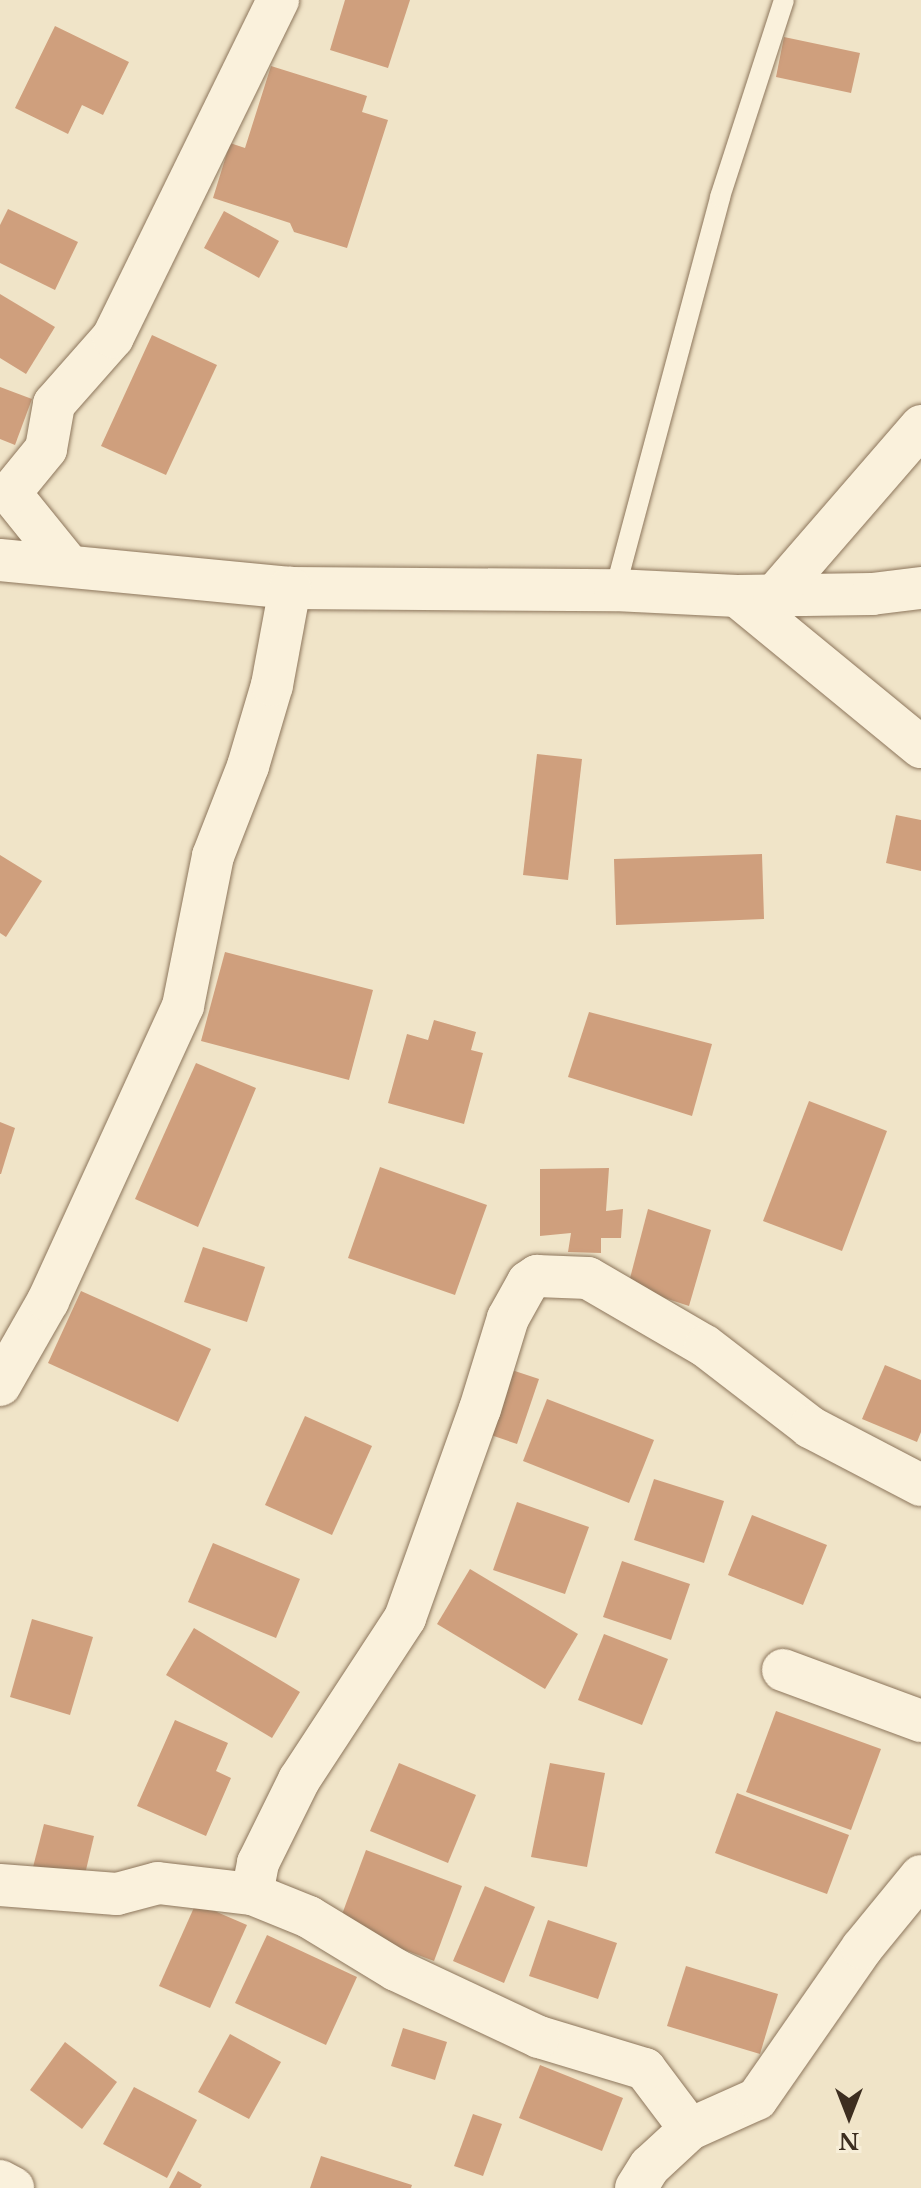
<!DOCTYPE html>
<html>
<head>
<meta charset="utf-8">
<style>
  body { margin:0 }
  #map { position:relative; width:921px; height:2188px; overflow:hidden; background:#f0e4c8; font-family:"Libre Baskerville",serif }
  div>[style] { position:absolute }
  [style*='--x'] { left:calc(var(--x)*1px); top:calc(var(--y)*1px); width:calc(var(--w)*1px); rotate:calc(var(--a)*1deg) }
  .building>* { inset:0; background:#cf9f7d }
  .roads { filter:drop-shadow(0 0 2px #8d765c) drop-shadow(0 0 2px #8d765c) }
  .service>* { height:20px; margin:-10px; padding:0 10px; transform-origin:10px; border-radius:10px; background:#faf1dc }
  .minor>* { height:42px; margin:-21px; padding:0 21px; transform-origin:21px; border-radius:21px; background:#faf1dc }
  span { translate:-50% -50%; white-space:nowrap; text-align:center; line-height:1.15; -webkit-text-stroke:6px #f7eed8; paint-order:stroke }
  .north { position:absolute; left:809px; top:2076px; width:80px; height:80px; -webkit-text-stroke:6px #f7eed8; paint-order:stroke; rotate:180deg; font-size:22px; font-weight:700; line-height:32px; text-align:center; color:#3d2e20 }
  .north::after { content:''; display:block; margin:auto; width:28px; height:36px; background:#3d2e20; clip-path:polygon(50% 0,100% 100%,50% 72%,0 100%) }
</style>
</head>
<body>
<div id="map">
  <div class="building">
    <div style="clip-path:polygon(345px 0,410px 0,388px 68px,330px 50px)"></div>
    <div style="clip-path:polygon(55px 26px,129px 62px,103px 115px,82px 105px,68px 134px,15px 108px)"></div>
    <div style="clip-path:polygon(784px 37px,860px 53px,851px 93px,776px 77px)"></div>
    <div style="clip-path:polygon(271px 66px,367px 96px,362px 112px,388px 120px,347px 248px,294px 232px,290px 223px,213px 198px,230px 143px,245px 148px)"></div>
    <div style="clip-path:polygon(8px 209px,78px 242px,55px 290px,0 263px,0 225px)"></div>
    <div style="clip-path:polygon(224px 211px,279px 241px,259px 278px,204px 248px)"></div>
    <div style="clip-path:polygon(0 294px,55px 327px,26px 374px,0 358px)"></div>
    <div style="clip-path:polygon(152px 335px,217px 365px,166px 475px,101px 446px)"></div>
    <div style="clip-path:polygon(0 387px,32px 399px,15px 445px,0 439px)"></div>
    <div style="clip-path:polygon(537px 754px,582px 759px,568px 880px,523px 875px)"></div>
    <div style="clip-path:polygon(896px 815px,921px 820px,921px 871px,886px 863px)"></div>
    <div style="clip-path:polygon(762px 854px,764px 919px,616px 925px,614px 859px)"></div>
    <div style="clip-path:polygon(0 855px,42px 881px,6px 937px,0 933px)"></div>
    <div style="clip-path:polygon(225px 952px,373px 990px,349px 1080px,201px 1041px)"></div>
    <div style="clip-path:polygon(589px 1012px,712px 1044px,692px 1116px,568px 1077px)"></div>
    <div style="clip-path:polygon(434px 1020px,476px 1032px,471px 1050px,483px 1053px,464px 1124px,388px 1103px,407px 1034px,428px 1040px)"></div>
    <div style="clip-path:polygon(196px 1063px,256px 1088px,198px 1227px,135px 1199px)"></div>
    <div style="clip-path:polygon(809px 1101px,887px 1131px,842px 1251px,763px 1221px)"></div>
    <div style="clip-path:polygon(0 1122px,15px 1128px,1px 1174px,0 1174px)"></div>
    <div style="clip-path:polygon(380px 1167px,487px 1205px,455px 1295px,348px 1258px)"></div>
    <div style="clip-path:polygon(609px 1168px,606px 1211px,623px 1209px,621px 1238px,601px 1238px,601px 1253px,568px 1252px,571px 1233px,540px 1236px,540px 1169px)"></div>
    <div style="clip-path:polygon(648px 1209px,711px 1230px,689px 1306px,628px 1286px)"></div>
    <div style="clip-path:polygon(203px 1247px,265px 1267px,247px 1322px,184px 1302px)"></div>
    <div style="clip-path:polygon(81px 1291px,211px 1349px,178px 1422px,48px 1363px)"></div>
    <div style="clip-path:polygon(885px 1365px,921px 1380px,921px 1432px,917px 1442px,862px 1419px)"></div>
    <div style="clip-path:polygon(506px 1368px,539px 1379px,517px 1444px,485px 1433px)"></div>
    <div style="clip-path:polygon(547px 1399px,654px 1440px,629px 1503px,523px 1461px)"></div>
    <div style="clip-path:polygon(305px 1416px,372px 1446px,332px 1535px,265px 1505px)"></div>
    <div style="clip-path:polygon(654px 1479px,724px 1501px,704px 1563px,634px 1540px)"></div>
    <div style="clip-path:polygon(517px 1502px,589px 1527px,565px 1594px,493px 1570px)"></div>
    <div style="clip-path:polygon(752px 1515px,827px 1545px,803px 1605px,728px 1575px)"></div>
    <div style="clip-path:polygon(213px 1543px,300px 1579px,276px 1638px,188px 1602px)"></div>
    <div style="clip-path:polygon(622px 1561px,690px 1584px,671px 1640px,603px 1617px)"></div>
    <div style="clip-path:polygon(470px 1569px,578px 1634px,545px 1689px,437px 1624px)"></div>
    <div style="clip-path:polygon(32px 1619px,93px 1637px,70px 1715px,10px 1697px)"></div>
    <div style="clip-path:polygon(194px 1628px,300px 1692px,272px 1738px,166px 1675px)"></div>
    <div style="clip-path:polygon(604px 1634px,668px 1659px,642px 1725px,578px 1700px)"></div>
    <div style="clip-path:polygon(776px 1711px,881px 1749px,851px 1830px,746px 1792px)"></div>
    <div style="clip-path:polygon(175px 1720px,228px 1743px,216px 1771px,231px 1778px,206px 1836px,137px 1806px)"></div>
    <div style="clip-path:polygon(399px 1763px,476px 1795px,448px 1863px,370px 1831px)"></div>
    <div style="clip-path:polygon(550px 1763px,605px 1773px,587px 1867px,531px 1857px)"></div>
    <div style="clip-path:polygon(737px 1793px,849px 1835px,827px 1894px,715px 1853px)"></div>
    <div style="clip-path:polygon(44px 1824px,94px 1836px,82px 1887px,31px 1875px)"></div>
    <div style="clip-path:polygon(366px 1850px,462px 1886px,434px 1961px,338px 1925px)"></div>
    <div style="clip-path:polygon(485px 1886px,535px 1907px,504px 1983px,453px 1961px)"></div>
    <div style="clip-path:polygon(196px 1903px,247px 1925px,210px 2008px,159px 1986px)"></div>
    <div style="clip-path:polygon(548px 1920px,617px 1943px,598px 1999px,529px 1976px)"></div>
    <div style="clip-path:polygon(267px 1935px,357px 1977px,326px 2045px,235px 2003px)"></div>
    <div style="clip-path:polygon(686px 1966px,778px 1994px,760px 2054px,667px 2026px)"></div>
    <div style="clip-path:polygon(403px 2028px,447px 2042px,435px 2080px,391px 2066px)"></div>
    <div style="clip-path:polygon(230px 2034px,281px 2062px,249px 2119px,198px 2092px)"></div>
    <div style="clip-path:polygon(65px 2042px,117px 2082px,82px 2129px,30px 2090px)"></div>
    <div style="clip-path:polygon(540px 2065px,623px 2098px,602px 2151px,519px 2118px)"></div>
    <div style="clip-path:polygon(134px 2087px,197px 2120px,167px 2178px,103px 2144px)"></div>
    <div style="clip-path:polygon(473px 2114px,502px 2124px,483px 2176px,454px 2166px)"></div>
    <div style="clip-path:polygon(321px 2156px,412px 2185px,411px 2188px,310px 2188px)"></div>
    <div style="clip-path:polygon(178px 2171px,202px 2185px,200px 2188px,169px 2188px)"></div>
  </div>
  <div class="roads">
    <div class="service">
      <div style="--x:615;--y:590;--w:407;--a:-75"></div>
      <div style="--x:720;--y:197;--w:207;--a:-72"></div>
    </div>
    <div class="minor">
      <div style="--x:0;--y:560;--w:291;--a:5.5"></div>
      <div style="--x:290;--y:588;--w:325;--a:0.4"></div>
      <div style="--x:615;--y:590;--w:122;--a:2.8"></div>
      <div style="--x:737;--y:596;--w:135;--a:-0.8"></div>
      <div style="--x:872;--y:594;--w:49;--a:-7"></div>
      <div style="--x:69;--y:566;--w:94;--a:-128.9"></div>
      <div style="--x:10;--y:493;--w:57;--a:-50.7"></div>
      <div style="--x:46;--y:449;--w:46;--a:-79.9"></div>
      <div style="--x:54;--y:404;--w:89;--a:-48.6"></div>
      <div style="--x:113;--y:337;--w:375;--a:-63.9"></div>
      <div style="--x:737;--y:596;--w:238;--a:39.4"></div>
      <div style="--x:774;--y:596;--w:225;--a:-49.1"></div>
      <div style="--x:0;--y:1385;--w:97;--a:-60.3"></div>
      <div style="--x:48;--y:1301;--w:324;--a:-65.4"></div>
      <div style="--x:183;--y:1006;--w:153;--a:-78.7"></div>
      <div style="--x:213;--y:856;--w:97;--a:-68.7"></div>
      <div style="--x:248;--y:766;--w:84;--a:-73.5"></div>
      <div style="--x:272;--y:685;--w:99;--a:-79.5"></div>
      <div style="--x:783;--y:1670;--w:147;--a:20.3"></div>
      <div style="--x:0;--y:1885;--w:117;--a:4.4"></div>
      <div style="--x:117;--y:1894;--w:42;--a:-15"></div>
      <div style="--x:158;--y:1883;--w:95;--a:6.7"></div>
      <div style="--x:690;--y:2129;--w:75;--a:-126.9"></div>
      <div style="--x:645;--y:2069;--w:111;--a:-163.2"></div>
      <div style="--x:539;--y:2037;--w:158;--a:-154.9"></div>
      <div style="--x:396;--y:1970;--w:102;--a:-148.7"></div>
      <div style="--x:309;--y:1917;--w:61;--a:-158"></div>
      <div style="--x:252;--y:1894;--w:32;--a:-79"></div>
      <div style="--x:258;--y:1863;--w:93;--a:-63.7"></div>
      <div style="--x:299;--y:1780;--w:194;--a:-56.8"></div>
      <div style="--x:405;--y:1618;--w:222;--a:-70.3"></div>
      <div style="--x:480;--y:1409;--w:95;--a:-72.9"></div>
      <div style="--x:508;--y:1318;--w:41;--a:-60.9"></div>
      <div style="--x:528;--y:1282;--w:11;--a:-34"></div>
      <div style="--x:537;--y:1276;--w:51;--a:2.2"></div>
      <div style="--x:588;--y:1278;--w:135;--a:30.2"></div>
      <div style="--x:705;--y:1346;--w:133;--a:37.6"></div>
      <div style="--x:810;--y:1427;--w:125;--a:27.6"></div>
      <div style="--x:0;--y:2181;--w:15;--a:28"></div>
      <div style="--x:636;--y:2188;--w:26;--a:-58"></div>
      <div style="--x:650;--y:2166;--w:54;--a:-42.8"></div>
      <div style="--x:690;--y:2129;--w:73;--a:-24.1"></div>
      <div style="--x:757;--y:2099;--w:184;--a:-55.2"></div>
      <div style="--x:862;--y:1948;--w:93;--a:-50.7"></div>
    </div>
  </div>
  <div class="north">N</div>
</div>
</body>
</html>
